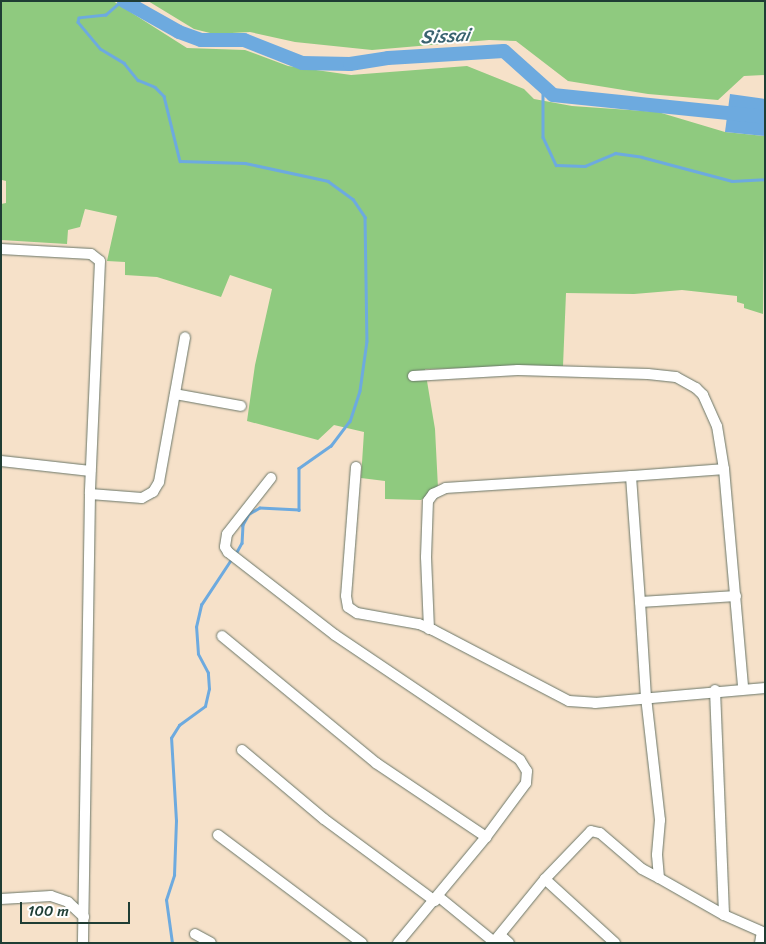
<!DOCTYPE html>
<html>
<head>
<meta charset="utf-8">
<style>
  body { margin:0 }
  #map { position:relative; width:766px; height:944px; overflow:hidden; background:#f6e1c9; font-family:Sriracha,sans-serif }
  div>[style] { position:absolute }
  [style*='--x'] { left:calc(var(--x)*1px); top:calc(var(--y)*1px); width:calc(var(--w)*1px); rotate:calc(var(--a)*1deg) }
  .green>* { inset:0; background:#8fca7f }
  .water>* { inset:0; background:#6daadf }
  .stream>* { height:2.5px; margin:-1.25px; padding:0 1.25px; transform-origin:1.25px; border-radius:1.25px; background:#6daadf }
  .river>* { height:14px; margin:-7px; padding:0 7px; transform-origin:7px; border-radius:7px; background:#6daadf }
  .roads { filter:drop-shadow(0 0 1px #6a7668) drop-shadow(0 0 1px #6a7668) }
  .minor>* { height:10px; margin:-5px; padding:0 5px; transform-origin:5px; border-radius:5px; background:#fff }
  span { translate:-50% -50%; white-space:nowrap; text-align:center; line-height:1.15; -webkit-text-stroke:4px #fff; paint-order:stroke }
  .water-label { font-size:19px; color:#3a6370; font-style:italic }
  .frame { position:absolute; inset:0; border:2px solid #1f3d34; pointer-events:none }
  .scale { position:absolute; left:20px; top:902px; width:110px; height:22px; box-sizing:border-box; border:2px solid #1f3d34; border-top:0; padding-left:6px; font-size:15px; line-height:18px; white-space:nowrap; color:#1f3d34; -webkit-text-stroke:4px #fff; paint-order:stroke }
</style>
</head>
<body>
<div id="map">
  <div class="green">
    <div style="clip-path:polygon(1px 1px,113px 1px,187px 48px,245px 50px,288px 66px,351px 75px,467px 66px,524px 89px,534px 99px,572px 106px,658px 112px,725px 132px,765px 136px,763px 314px,744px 308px,744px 304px,737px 302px,737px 296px,682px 290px,634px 294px,566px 293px,563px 366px,425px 369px,435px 429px,438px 488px,421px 500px,385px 499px,385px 481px,361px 478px,364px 432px,334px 425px,318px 440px,247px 421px,255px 365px,272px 289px,230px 275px,221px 297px,157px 277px,125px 275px,125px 262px,107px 261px,117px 216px,85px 209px,80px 227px,68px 230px,67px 244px,1px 240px,1px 204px,6px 203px,6px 181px,2px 180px,1px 171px)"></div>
    <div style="clip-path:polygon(148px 1px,765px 1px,765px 75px,744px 76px,718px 100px,648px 94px,568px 81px,516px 41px,489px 40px,372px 50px,295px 42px,250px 32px,214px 34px,194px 29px)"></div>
  </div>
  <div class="water">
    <div style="clip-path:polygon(730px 94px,765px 99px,765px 136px,725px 132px)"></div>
  </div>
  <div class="stream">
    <div style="--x:122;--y:1;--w:21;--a:139"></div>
    <div style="--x:106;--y:15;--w:27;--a:174"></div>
    <div style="--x:79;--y:18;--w:4;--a:104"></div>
    <div style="--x:78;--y:22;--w:35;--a:50"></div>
    <div style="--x:101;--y:49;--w:27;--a:31"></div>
    <div style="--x:124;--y:63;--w:22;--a:51"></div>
    <div style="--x:138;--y:80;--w:18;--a:22"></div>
    <div style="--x:155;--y:87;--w:13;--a:45"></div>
    <div style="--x:164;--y:96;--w:67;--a:76.2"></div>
    <div style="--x:180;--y:161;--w:65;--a:1.8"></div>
    <div style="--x:245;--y:163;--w:85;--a:12.2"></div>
    <div style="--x:328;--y:181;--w:31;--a:36"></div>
    <div style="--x:353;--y:199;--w:22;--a:56"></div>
    <div style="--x:365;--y:217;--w:124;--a:89.1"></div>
    <div style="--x:367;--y:341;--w:50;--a:98"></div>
    <div style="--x:360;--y:391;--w:32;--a:108"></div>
    <div style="--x:350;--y:421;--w:31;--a:127"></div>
    <div style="--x:331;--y:446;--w:39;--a:145"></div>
    <div style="--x:299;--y:468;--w:42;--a:90"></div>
    <div style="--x:299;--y:510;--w:39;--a:-177"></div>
    <div style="--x:260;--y:508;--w:13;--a:151"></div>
    <div style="--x:249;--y:514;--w:13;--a:119"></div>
    <div style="--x:243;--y:525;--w:18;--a:93"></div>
    <div style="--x:242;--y:543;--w:13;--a:119"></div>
    <div style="--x:543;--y:86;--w:51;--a:90"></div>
    <div style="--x:543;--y:137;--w:31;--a:65"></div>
    <div style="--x:556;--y:165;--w:29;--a:2"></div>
    <div style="--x:585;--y:166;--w:33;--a:-23"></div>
    <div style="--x:615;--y:153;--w:27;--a:8"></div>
    <div style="--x:642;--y:157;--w:93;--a:14.9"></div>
    <div style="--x:732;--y:181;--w:33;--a:-3"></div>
    <div style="--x:172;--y:943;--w:43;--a:-97.9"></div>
    <div style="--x:166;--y:900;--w:26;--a:-72"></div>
    <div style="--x:174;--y:875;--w:54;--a:-87.9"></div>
    <div style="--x:176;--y:821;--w:83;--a:-93.4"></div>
    <div style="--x:171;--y:738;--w:15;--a:-58"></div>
    <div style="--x:179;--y:725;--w:32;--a:-36"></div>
    <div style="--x:205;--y:706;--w:17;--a:-77"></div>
    <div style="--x:209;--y:689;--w:16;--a:-94"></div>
    <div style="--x:208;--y:673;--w:21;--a:-118"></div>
    <div style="--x:198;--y:654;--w:27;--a:-94"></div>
    <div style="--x:196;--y:627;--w:23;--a:-77"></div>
    <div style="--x:201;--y:605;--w:56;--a:-56.6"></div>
  </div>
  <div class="river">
    <div style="--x:124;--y:1;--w:63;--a:29.4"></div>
    <div style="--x:179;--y:32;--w:23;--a:20"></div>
    <div style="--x:201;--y:40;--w:43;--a:0"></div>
    <div style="--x:244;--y:40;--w:62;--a:21.6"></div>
    <div style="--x:302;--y:63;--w:48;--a:1.2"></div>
    <div style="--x:350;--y:64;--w:38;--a:-9"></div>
    <div style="--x:388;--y:58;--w:116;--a:-3.5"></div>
    <div style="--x:504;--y:51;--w:66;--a:41.9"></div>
    <div style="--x:553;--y:95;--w:213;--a:5.9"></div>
  </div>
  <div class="roads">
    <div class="minor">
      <div style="--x:1;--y:249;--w:90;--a:3.2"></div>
      <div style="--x:91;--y:254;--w:11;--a:38"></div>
      <div style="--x:100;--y:261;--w:233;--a:92.5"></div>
      <div style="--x:90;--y:494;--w:449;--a:90.9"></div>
      <div style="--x:413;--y:376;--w:105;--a:-3.3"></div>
      <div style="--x:518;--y:370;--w:130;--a:1.8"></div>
      <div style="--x:648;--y:374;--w:28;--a:6"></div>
      <div style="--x:676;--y:377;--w:23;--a:29"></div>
      <div style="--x:696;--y:388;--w:10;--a:45"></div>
      <div style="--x:703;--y:395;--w:34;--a:66"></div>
      <div style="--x:717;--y:426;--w:44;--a:80.8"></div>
      <div style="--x:724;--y:469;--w:220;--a:85"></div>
      <div style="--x:175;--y:394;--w:67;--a:10.3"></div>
      <div style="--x:1;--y:461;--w:90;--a:6.4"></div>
      <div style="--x:356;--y:467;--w:129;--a:94.4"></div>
      <div style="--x:346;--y:596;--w:11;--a:80"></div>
      <div style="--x:348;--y:607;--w:11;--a:34"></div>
      <div style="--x:357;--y:613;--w:63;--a:10.1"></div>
      <div style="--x:419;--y:624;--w:15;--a:23"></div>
      <div style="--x:433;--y:630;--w:153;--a:27.6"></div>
      <div style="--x:569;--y:701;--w:26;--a:4"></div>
      <div style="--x:595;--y:703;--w:171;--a:-5"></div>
      <div style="--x:271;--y:478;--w:71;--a:128.2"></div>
      <div style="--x:227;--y:534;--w:13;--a:99"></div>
      <div style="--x:225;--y:547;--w:6;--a:59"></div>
      <div style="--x:228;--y:552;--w:135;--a:37.8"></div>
      <div style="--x:335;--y:635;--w:223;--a:34"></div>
      <div style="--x:520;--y:760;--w:13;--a:58"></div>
      <div style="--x:527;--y:771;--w:12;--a:95"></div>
      <div style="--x:526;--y:783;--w:67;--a:126.5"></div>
      <div style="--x:486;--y:837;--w:138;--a:129.7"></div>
      <div style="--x:90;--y:494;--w:52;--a:4.4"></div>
      <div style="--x:142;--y:498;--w:13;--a:-29"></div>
      <div style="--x:153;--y:492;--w:12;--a:-59"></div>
      <div style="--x:159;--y:482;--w:147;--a:-79.8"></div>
      <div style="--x:736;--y:596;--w:96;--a:176.4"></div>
      <div style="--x:640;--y:602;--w:95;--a:86.4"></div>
      <div style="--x:646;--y:697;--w:124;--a:83.5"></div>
      <div style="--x:660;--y:820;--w:35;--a:95"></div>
      <div style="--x:657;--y:855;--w:23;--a:85"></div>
      <div style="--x:659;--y:878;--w:75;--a:29.6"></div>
      <div style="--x:724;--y:915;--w:45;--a:23.7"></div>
      <div style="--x:640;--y:602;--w:126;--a:-94.1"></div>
      <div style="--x:631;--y:476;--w:93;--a:-4.3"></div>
      <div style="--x:429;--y:629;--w:72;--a:-92.4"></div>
      <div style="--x:426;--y:557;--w:56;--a:-88"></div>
      <div style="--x:428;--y:501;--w:9;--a:-54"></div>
      <div style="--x:433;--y:494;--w:14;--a:-25"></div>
      <div style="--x:446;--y:488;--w:185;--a:-3.7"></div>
      <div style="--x:222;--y:636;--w:200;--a:39.5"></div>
      <div style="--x:376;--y:763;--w:133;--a:33.9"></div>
      <div style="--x:715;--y:690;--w:225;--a:87.7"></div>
      <div style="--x:242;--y:750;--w:107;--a:40.1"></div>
      <div style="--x:324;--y:819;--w:138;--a:36.5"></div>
      <div style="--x:218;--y:835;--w:180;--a:36.9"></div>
      <div style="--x:439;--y:897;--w:71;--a:39.3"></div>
      <div style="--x:1;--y:899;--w:50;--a:-3.4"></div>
      <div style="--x:51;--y:896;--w:18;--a:19"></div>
      <div style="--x:68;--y:902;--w:22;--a:43"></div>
      <div style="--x:195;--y:934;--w:18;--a:29"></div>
      <div style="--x:500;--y:935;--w:12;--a:42"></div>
      <div style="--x:493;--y:943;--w:82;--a:-50.9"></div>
      <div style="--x:615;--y:943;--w:95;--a:-137.6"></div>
      <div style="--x:545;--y:879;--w:66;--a:-46.2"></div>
      <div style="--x:591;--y:831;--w:9;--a:13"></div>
      <div style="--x:600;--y:833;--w:55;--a:40.6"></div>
      <div style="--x:642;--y:869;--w:19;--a:28"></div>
      <div style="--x:760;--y:943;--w:11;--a:-80"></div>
    </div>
  </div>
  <div class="water-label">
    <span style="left:445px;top:36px;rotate:-3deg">Sissai</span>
  </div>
  <div class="frame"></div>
  <div class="scale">100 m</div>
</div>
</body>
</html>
